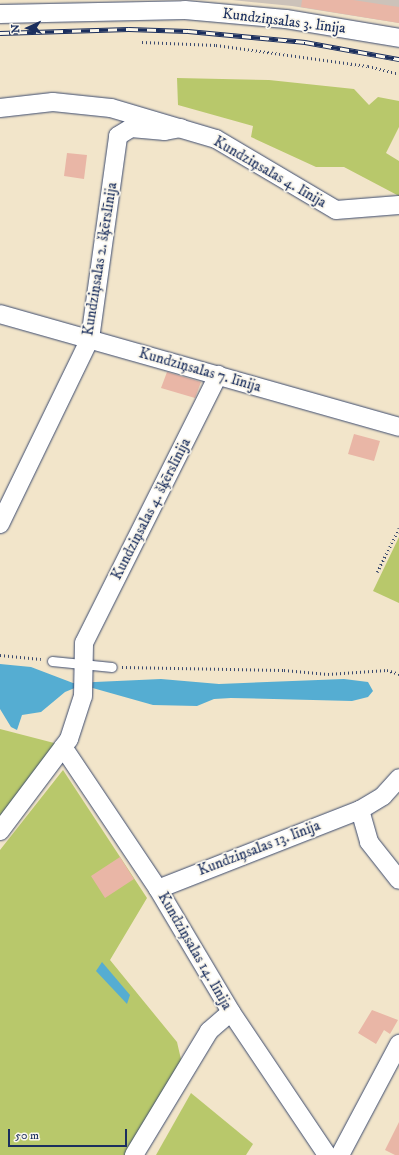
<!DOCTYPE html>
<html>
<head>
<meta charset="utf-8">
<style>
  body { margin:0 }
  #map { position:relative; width:399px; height:1155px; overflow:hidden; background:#f2e5ca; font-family:"IM FELL DW Pica",serif }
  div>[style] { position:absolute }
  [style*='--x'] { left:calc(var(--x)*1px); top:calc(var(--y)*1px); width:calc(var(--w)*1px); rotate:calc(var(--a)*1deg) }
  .industrial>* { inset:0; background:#ccc2b9 }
  .green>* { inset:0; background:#b8c86b }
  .water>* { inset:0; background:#55add2 }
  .building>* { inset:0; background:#e9b6a6 }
  .path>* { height:2.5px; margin-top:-1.25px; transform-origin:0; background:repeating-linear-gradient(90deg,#3b4a6e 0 1px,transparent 0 4px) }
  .roads { filter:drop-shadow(0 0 1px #3b4a6e) drop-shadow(0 0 1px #3b4a6e) }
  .service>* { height:9px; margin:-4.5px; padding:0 4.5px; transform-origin:4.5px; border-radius:4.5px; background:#fff }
  .minor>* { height:18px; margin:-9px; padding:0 9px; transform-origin:9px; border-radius:9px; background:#fff }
  .rail>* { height:4.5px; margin-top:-2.25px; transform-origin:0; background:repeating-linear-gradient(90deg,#fbf7ec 0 9px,#1b2f5e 0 18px); box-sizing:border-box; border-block:1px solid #1b2f5e }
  span { translate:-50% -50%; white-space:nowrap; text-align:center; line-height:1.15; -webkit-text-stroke:3.5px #fbf7ec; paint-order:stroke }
  .street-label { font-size:15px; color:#1b2f5e }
  .north { position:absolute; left:8px; top:8px; width:40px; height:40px; -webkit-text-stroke:3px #fbf7ec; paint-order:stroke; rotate:267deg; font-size:11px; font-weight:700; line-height:16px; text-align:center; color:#1b2f5e }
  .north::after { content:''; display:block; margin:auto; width:14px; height:18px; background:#1b2f5e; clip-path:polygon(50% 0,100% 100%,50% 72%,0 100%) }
  .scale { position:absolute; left:8px; top:1129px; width:119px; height:18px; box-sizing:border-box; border:2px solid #1b2f5e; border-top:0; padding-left:5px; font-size:12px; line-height:14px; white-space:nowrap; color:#1b2f5e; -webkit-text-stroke:3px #fbf7ec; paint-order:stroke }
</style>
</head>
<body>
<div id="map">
  <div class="industrial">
    <div style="clip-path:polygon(232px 0,399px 0,399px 23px,292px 6px)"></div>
  </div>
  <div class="green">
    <div style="clip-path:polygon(177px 78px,269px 80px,354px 89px,369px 105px,378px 97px,399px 101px,399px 127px,386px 153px,399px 161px,399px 196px,344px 167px,316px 167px,251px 137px,253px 126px,178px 105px)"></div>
    <div style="clip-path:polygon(399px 537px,399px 603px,373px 591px)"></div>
    <div style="clip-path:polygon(0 729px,58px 744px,0 822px)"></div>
    <div style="clip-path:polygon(63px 770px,147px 898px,110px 960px,177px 1042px,183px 1068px,129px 1155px,0 1155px,0 850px)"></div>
    <div style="clip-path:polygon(191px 1093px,253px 1144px,246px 1155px,156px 1155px)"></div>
  </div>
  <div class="water">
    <div style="clip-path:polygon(0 664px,31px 667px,73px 683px,161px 679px,219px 684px,344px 679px,368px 682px,373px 691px,368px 697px,352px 701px,231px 698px,214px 699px,197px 706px,153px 705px,82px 685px,65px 692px,41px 712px,22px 715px,17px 730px,11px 727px,0 709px)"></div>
    <div style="clip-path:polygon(102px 962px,130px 995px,127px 1004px,96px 971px)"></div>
  </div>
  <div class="building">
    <div style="clip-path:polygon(302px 0,353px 0,399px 7px,399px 23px,301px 7px)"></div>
    <div style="clip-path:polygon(67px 153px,87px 155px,84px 179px,64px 176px)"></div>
    <div style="clip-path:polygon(167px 372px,201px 382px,195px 398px,161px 388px)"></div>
    <div style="clip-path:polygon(354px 434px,380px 441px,374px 461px,348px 454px)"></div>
    <div style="clip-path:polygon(120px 857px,134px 879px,105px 898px,91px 876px)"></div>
    <div style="clip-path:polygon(372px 1010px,398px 1020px,390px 1034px,384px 1030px,376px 1044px,358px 1033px)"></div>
    <div style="clip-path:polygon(399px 1122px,399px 1155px,395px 1155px,385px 1150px)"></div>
  </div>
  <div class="path">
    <div style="--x:142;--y:42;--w:74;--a:2.3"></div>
    <div style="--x:216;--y:45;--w:153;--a:7.9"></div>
    <div style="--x:368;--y:66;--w:32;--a:14"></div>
    <div style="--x:377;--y:572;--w:49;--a:-63.4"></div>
    <div style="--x:0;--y:655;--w:41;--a:5.6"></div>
    <div style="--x:122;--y:667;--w:162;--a:1.1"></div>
    <div style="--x:284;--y:670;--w:44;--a:5.2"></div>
    <div style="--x:328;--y:674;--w:59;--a:-3.9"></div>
    <div style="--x:387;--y:670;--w:13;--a:18"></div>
  </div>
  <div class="roads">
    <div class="service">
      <div style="--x:52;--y:661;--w:60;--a:5.7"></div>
    </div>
    <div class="minor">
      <div style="--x:0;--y:14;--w:185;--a:-1.2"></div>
      <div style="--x:185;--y:10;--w:101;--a:5.1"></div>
      <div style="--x:286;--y:19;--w:115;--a:9.5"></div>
      <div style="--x:0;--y:108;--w:53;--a:-6.5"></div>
      <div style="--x:53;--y:102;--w:58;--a:5.9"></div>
      <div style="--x:111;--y:108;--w:109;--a:16.4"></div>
      <div style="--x:216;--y:139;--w:139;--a:30.6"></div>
      <div style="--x:336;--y:210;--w:63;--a:-4.5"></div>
      <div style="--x:0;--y:314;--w:415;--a:15.8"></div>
      <div style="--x:0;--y:524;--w:206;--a:-64.1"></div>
      <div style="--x:90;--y:339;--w:205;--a:-82.1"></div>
      <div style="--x:118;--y:136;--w:15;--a:-32"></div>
      <div style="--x:131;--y:128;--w:34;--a:5"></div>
      <div style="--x:165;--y:131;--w:16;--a:-11"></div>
      <div style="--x:63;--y:747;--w:171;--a:56.2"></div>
      <div style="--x:158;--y:889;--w:143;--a:59.3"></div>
      <div style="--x:231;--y:1012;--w:172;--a:56.1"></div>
      <div style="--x:360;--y:810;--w:33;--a:74"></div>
      <div style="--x:369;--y:842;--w:48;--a:51.7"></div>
      <div style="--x:0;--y:831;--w:115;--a:-53.1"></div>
      <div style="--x:69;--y:739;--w:45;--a:-72"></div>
      <div style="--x:83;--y:696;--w:53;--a:-88.9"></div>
      <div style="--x:84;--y:643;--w:300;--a:-63.4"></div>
      <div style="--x:158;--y:889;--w:217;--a:-21.4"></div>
      <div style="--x:360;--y:810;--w:27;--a:-31"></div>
      <div style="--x:383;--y:796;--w:24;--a:-48"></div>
      <div style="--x:134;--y:1155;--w:145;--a:-58.8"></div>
      <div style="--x:209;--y:1031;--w:29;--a:-41"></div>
      <div style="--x:340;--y:1155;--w:126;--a:-62"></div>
    </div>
  </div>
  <div class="rail">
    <div style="--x:0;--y:33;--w:129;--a:-1.8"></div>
    <div style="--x:129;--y:29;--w:59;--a:1.9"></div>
    <div style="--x:188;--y:31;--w:118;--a:5.4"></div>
    <div style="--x:305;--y:42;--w:96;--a:10.3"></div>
  </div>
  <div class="street-label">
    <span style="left:284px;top:21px;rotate:7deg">Kundziņsalas 3. līnija</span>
    <span style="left:270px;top:172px;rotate:30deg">Kundziņsalas 4. līnija</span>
    <span style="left:100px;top:259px;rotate:-81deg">Kundziņsalas 2. šķērslīnija</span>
    <span style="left:200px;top:370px;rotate:16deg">Kundziņsalas 7. līnija</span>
    <span style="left:151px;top:509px;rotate:-63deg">Kundziņsalas 4. šķērslīnija</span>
    <span style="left:259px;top:848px;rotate:-21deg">Kundziņsalas 13. līnija</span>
    <span style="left:195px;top:951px;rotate:60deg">Kundziņsalas 14. līnija</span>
  </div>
  <div class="north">N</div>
  <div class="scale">50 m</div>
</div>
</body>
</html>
